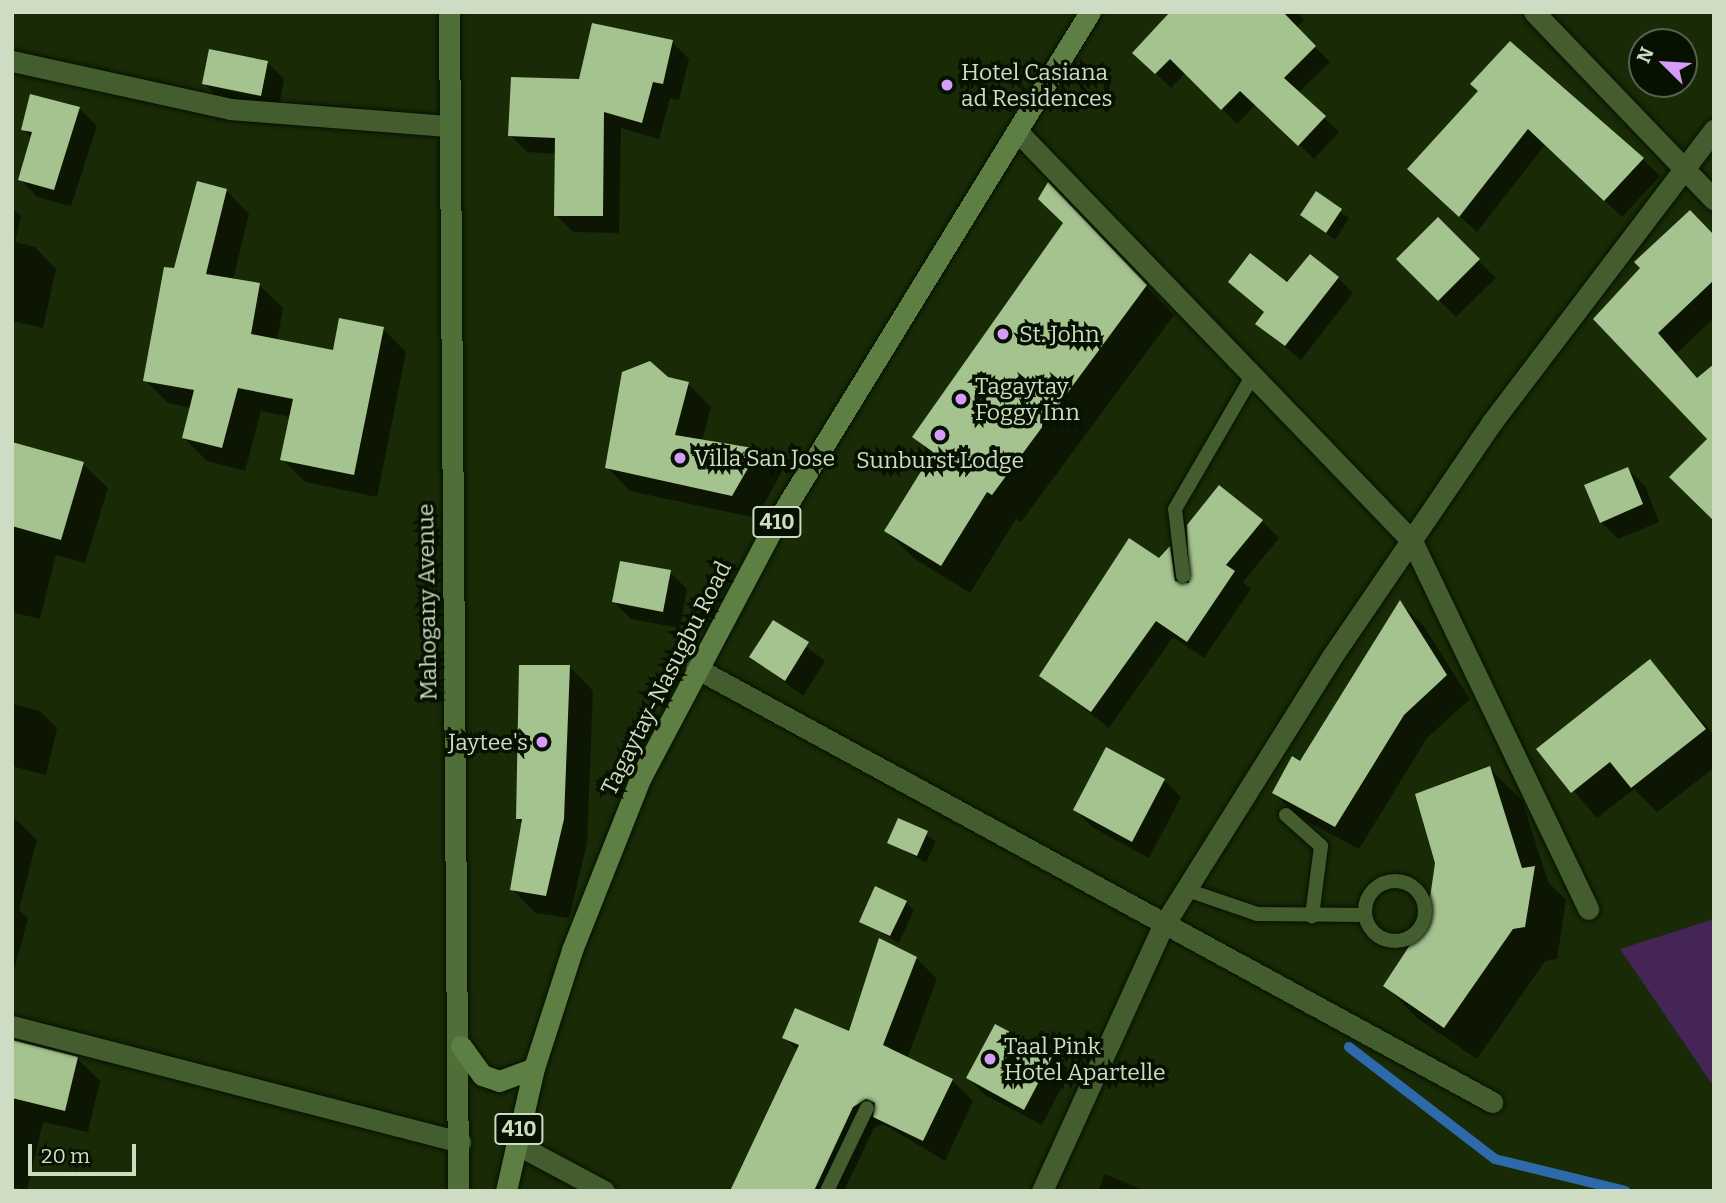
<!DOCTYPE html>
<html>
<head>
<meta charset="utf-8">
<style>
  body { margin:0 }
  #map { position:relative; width:1726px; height:1203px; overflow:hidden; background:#182a06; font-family:Bitter,serif }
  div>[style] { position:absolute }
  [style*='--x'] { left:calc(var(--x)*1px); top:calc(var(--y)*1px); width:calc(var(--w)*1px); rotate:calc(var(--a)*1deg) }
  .green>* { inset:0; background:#442556 }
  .shadow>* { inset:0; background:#0007 }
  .stream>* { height:10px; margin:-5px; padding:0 5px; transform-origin:5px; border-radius:5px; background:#2e6aaa }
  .building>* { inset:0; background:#a5c38f }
  .roads { filter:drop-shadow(0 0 2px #061100) drop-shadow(0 0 2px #061100) }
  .lane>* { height:14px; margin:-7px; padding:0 7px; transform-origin:7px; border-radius:7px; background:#435d2e }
  .lane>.ring { margin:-7px; padding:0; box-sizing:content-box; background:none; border:14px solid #435d2e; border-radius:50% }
  .street>* { height:21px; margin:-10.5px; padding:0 10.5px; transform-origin:10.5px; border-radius:10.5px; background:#435d2e }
  .secondary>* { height:21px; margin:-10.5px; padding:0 10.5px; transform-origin:10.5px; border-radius:10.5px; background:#506e38 }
  .primary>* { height:21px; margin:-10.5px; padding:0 10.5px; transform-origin:10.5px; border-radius:10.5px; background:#5e7f43 }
  .dots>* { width:19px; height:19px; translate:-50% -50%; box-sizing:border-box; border:4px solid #071101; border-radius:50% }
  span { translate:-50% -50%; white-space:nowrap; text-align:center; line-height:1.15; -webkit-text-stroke:7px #071101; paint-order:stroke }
  .shield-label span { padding:2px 5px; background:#071101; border:2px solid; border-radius:5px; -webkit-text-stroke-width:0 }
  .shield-label { font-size:21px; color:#cddcc2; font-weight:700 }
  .poi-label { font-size:23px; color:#cddcc2 }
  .left { translate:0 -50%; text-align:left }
  .right { translate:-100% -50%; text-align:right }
  .street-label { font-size:23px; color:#cddcc2 }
  .frame { position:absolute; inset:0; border:14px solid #cddcc2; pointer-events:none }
  .north { position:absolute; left:1628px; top:28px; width:70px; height:70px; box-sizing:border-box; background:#071101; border:2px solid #56624e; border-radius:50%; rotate:294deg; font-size:19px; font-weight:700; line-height:28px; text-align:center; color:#cddcc2 }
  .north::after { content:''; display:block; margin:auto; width:24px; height:32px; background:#d79bf9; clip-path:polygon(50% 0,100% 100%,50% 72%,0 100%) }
  .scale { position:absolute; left:28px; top:1144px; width:108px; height:32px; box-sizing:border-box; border:4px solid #cddcc2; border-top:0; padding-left:9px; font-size:21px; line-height:24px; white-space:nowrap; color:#cddcc2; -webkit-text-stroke:5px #071101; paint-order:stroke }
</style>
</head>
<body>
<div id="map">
  <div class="green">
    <div style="clip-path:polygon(1714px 919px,1714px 1087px,1620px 949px)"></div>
  </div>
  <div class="shadow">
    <div style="clip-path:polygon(1173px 12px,1297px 12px,1304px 20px,1296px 28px,1330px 62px,1298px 93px,1339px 132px,1314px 159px,1256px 104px,1237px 124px,1186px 72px,1171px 88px,1149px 67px)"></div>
    <div style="clip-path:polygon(672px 42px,689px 59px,679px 100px,670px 98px,659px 139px,621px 128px,619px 233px,573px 232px,556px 215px,557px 154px,527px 152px,510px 135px,581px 81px)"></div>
    <div style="clip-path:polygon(267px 62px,284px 79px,278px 112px,221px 101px,204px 83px)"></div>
    <div style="clip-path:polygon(1480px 91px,1643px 159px,1660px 176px,1622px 217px,1545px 145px,1477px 232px,1426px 186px)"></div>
    <div style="clip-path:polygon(79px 108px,97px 126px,71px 206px,37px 197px,20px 179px,32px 138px,23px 129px)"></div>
    <div style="clip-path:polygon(226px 190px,249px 214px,233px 280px,259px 285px,283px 308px,277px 341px,334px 352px,383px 329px,406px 352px,377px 497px,305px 482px,282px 459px,291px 417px,261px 411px,245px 471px,207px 461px,184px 438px,191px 408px,168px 403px,145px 380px,176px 270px)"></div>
    <div style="clip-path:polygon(1316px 194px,1349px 218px,1335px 240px,1302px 215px)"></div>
    <div style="clip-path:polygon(12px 208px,21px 216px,15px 242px,35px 247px,56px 269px,43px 328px,12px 321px)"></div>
    <div style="clip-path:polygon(1076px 213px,1174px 315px,1021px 522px,1016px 519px,970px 593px,915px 559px,886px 531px,933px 455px,915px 437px)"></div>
    <div style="clip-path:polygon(1438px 220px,1496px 278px,1456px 317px,1398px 259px)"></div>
    <div style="clip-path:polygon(1714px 237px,1714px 318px,1676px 354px,1698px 379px,1709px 439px,1596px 319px)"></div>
    <div style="clip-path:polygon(1338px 278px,1353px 293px,1301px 360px,1257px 324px,1265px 313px,1230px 282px)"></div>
    <div style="clip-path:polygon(667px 378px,688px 384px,711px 407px,702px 441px,758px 450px,781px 473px,756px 518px,630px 491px,607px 467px)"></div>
    <div style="clip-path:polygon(12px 444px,83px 464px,108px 488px,85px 563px,56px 555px,40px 619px,12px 612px)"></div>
    <div style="clip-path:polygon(1628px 469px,1645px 486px,1659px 522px,1618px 539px,1601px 522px)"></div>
    <div style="clip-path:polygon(1262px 521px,1279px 538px,1243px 582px,1251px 589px,1204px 658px,1173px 637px,1109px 728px,1041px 675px,1170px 548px,1186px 565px)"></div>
    <div style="clip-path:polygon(670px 572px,687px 589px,680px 628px,631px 619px,614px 602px)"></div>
    <div style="clip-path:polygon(1400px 603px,1423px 625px,1470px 699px,1427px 738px,1359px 849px,1297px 816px,1274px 793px,1300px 763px)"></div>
    <div style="clip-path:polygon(773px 622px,825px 661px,803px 696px,751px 657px)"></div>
    <div style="clip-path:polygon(1650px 661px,1714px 735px,1714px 768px,1657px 812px,1634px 789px,1597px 818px,1539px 750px)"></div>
    <div style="clip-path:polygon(570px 667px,593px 691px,587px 843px,569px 918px,535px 913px,512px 889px,523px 824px,517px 819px)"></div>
    <div style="clip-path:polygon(12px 704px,40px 711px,57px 728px,46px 775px,12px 766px)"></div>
    <div style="clip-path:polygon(1489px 768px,1522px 800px,1548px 882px,1566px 900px,1557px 959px,1545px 961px,1477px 1059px,1417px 1018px,1385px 985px,1429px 919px,1436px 863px)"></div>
    <div style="clip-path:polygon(1164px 780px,1181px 797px,1149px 858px,1092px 827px,1075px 810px)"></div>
    <div style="clip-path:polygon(12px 816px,37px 840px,19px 910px,28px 918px,12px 978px)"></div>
    <div style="clip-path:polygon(899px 820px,936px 841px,926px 863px,889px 842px)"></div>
    <div style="clip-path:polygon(906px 902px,914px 910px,899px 943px,861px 921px)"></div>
    <div style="clip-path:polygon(916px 958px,937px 979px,907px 1059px,952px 1080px,973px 1101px,945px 1161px,883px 1124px,874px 1128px,844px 1191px,732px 1191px,798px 1051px,784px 1037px,850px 1033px)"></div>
    <div style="clip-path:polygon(995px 1026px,1052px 1056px,1069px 1073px,1042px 1125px,985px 1095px,968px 1078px)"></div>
    <div style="clip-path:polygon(12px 1040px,77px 1058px,100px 1081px,88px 1132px,43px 1122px,27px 1190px,12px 1187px)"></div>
    <div style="clip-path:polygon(1105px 1174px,1145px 1191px,1098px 1191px)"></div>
  </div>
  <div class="stream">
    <div style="--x:1349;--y:1047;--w:184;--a:37.5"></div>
    <div style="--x:1495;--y:1159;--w:134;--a:13.8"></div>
  </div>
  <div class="building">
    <div style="clip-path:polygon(1170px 12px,1283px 12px,1316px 46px,1284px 78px,1326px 116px,1298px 146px,1240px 91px,1221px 110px,1170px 59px,1155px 74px,1132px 53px)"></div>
    <div style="clip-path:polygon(592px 23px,673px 40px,663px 84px,653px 82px,642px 123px,604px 112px,603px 216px,554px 216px,555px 138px,508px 136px,511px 77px,579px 79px)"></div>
    <div style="clip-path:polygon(1510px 41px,1644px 158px,1604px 201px,1528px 129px,1459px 217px,1407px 169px,1478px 91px,1470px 84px)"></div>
    <div style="clip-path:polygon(209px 49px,268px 61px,261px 96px,202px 84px)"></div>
    <div style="clip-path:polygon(30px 94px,80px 107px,54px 190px,18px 180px,32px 132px,21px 130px)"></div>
    <div style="clip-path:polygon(197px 181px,227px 189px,206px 274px,260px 283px,251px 334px,333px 350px,339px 318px,384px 327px,354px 475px,280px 460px,293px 399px,238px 388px,222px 448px,182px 438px,194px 390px,143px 381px,164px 267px,174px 268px)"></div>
    <div style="clip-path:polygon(1048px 182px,1147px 285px,992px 495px,987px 492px,941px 566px,884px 531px,933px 452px,912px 437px,1063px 223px,1038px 199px)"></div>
    <div style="clip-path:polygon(1316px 191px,1342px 209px,1326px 233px,1300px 215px)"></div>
    <div style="clip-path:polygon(1690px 210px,1714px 235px,1714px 280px,1658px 333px,1697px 378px,1714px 364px,1714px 521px,1669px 477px,1707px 439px,1593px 319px,1640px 268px,1634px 262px)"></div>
    <div style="clip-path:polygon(1438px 217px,1480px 259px,1438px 301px,1396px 259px)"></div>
    <div style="clip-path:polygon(1250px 253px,1287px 282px,1310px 254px,1339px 277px,1285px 346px,1255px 324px,1264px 312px,1228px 282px)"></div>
    <div style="clip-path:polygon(650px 361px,668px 377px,689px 382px,675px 435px,759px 449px,732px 496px,605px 468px,622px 372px)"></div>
    <div style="clip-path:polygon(12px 442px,84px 462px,61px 540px,12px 526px)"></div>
    <div style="clip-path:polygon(1628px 467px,1643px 504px,1600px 523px,1584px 485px)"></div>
    <div style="clip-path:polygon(1219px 485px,1263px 520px,1226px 565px,1235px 571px,1187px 642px,1156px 621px,1091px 712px,1039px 676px,1129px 538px,1159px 558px,1170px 546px,1175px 581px,1189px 583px,1187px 525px)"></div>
    <div style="clip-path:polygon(620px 561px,671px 570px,663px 612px,612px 602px)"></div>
    <div style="clip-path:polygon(1400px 600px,1447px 675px,1404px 715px,1335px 827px,1272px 793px,1292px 756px,1300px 761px)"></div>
    <div style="clip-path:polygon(773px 620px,809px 642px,785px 681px,749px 657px)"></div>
    <div style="clip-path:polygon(1650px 659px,1706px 729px,1631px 788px,1610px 762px,1571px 793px,1536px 749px)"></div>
    <div style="clip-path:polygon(519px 665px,570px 665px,564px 819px,546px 896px,510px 890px,522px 819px,516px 819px)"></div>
    <div style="clip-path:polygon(1106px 747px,1165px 779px,1132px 842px,1073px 810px)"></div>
    <div style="clip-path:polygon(1490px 766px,1522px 868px,1535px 866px,1525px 927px,1513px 929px,1444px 1028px,1383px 986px,1427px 919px,1435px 863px,1415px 794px)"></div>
    <div style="clip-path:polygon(898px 818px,928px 831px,917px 856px,887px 843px)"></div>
    <div style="clip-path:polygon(875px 886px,907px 901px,890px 936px,859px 922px)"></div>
    <div style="clip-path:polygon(879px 938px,917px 957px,883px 1045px,953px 1079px,923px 1141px,873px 1117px,875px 1103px,866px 1099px,853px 1107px,814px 1191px,730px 1191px,799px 1045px,782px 1038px,795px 1008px,849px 1031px)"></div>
    <div style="clip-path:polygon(995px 1024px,1053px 1055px,1024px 1110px,966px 1078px)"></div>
    <div style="clip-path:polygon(12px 1040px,78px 1057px,65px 1111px,12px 1098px)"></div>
  </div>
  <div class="roads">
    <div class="lane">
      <div style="--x:1183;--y:576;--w:67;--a:-96.8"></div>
      <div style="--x:1175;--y:509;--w:155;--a:-59.8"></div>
      <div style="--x:1286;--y:815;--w:47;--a:41.5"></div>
      <div style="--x:1321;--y:846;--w:71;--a:97.3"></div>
      <div class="ring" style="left:1365px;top:881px;width:46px;height:46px"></div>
      <div style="--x:1187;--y:890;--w:74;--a:18.9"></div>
      <div style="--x:1257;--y:914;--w:107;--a:0.5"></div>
      <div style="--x:827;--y:1191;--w:92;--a:-64.3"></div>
    </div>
    <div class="street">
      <div style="--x:1534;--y:12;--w:260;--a:46.2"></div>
      <div style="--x:12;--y:61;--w:224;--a:12.4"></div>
      <div style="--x:231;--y:109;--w:219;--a:4.5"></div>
      <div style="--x:1017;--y:131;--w:569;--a:46.07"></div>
      <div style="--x:1412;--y:541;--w:408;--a:64.4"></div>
      <div style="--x:696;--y:668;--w:907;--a:28.6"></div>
      <div style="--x:12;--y:1026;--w:463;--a:14.5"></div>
      <div style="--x:516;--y:1144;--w:100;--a:28.1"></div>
      <div style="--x:1042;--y:1191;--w:291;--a:-65.5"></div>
      <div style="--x:1163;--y:926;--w:316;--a:-57.9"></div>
      <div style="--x:1331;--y:658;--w:286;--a:-55.7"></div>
      <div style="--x:1492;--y:422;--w:367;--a:-52.8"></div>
    </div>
    <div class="secondary">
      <div style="--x:449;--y:12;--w:1179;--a:89.56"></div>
    </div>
    <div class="primary">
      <div style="--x:461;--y:1046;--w:36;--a:54"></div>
      <div style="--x:482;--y:1075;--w:18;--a:19"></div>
      <div style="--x:499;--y:1081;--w:37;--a:-20"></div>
      <div style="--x:506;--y:1191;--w:126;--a:-77.2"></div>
      <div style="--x:534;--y:1068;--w:124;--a:-72.1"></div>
      <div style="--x:572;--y:950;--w:186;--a:-68.3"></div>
      <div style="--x:641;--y:777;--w:282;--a:-62.1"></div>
      <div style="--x:773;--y:528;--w:606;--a:-58.44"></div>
    </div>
  </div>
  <div class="dots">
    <div style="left:947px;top:85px;background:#d79bf9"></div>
    <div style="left:1003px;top:334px;background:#d79bf9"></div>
    <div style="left:961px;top:399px;background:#d79bf9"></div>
    <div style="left:940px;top:435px;background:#d79bf9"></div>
    <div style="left:680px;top:458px;background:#d79bf9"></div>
    <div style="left:542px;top:742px;background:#d79bf9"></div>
    <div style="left:990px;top:1059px;background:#d79bf9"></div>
  </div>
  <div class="shield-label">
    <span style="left:777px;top:522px">410</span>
    <span style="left:519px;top:1129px">410</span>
  </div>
  <div class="poi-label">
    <span class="left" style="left:961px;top:85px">Hotel Casiana<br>ad Residences</span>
    <span class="left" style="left:1019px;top:334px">St. John</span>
    <span class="left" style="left:975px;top:399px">Tagaytay<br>Foggy Inn</span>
    <span class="left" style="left:694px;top:458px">Villa San Jose</span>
    <span style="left:940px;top:460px">Sunburst Lodge</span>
    <span class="right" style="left:528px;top:742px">Jaytee's</span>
    <span class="left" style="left:1004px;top:1059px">Taal Pink<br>Hotel Apartelle</span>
  </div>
  <div class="street-label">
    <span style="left:427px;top:602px;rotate:-91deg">Mahogany Avenue</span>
    <span style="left:666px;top:678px;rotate:-63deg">Tagaytay-Nasugbu Road</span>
  </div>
  <div class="frame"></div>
  <div class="north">N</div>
  <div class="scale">20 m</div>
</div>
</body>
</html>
